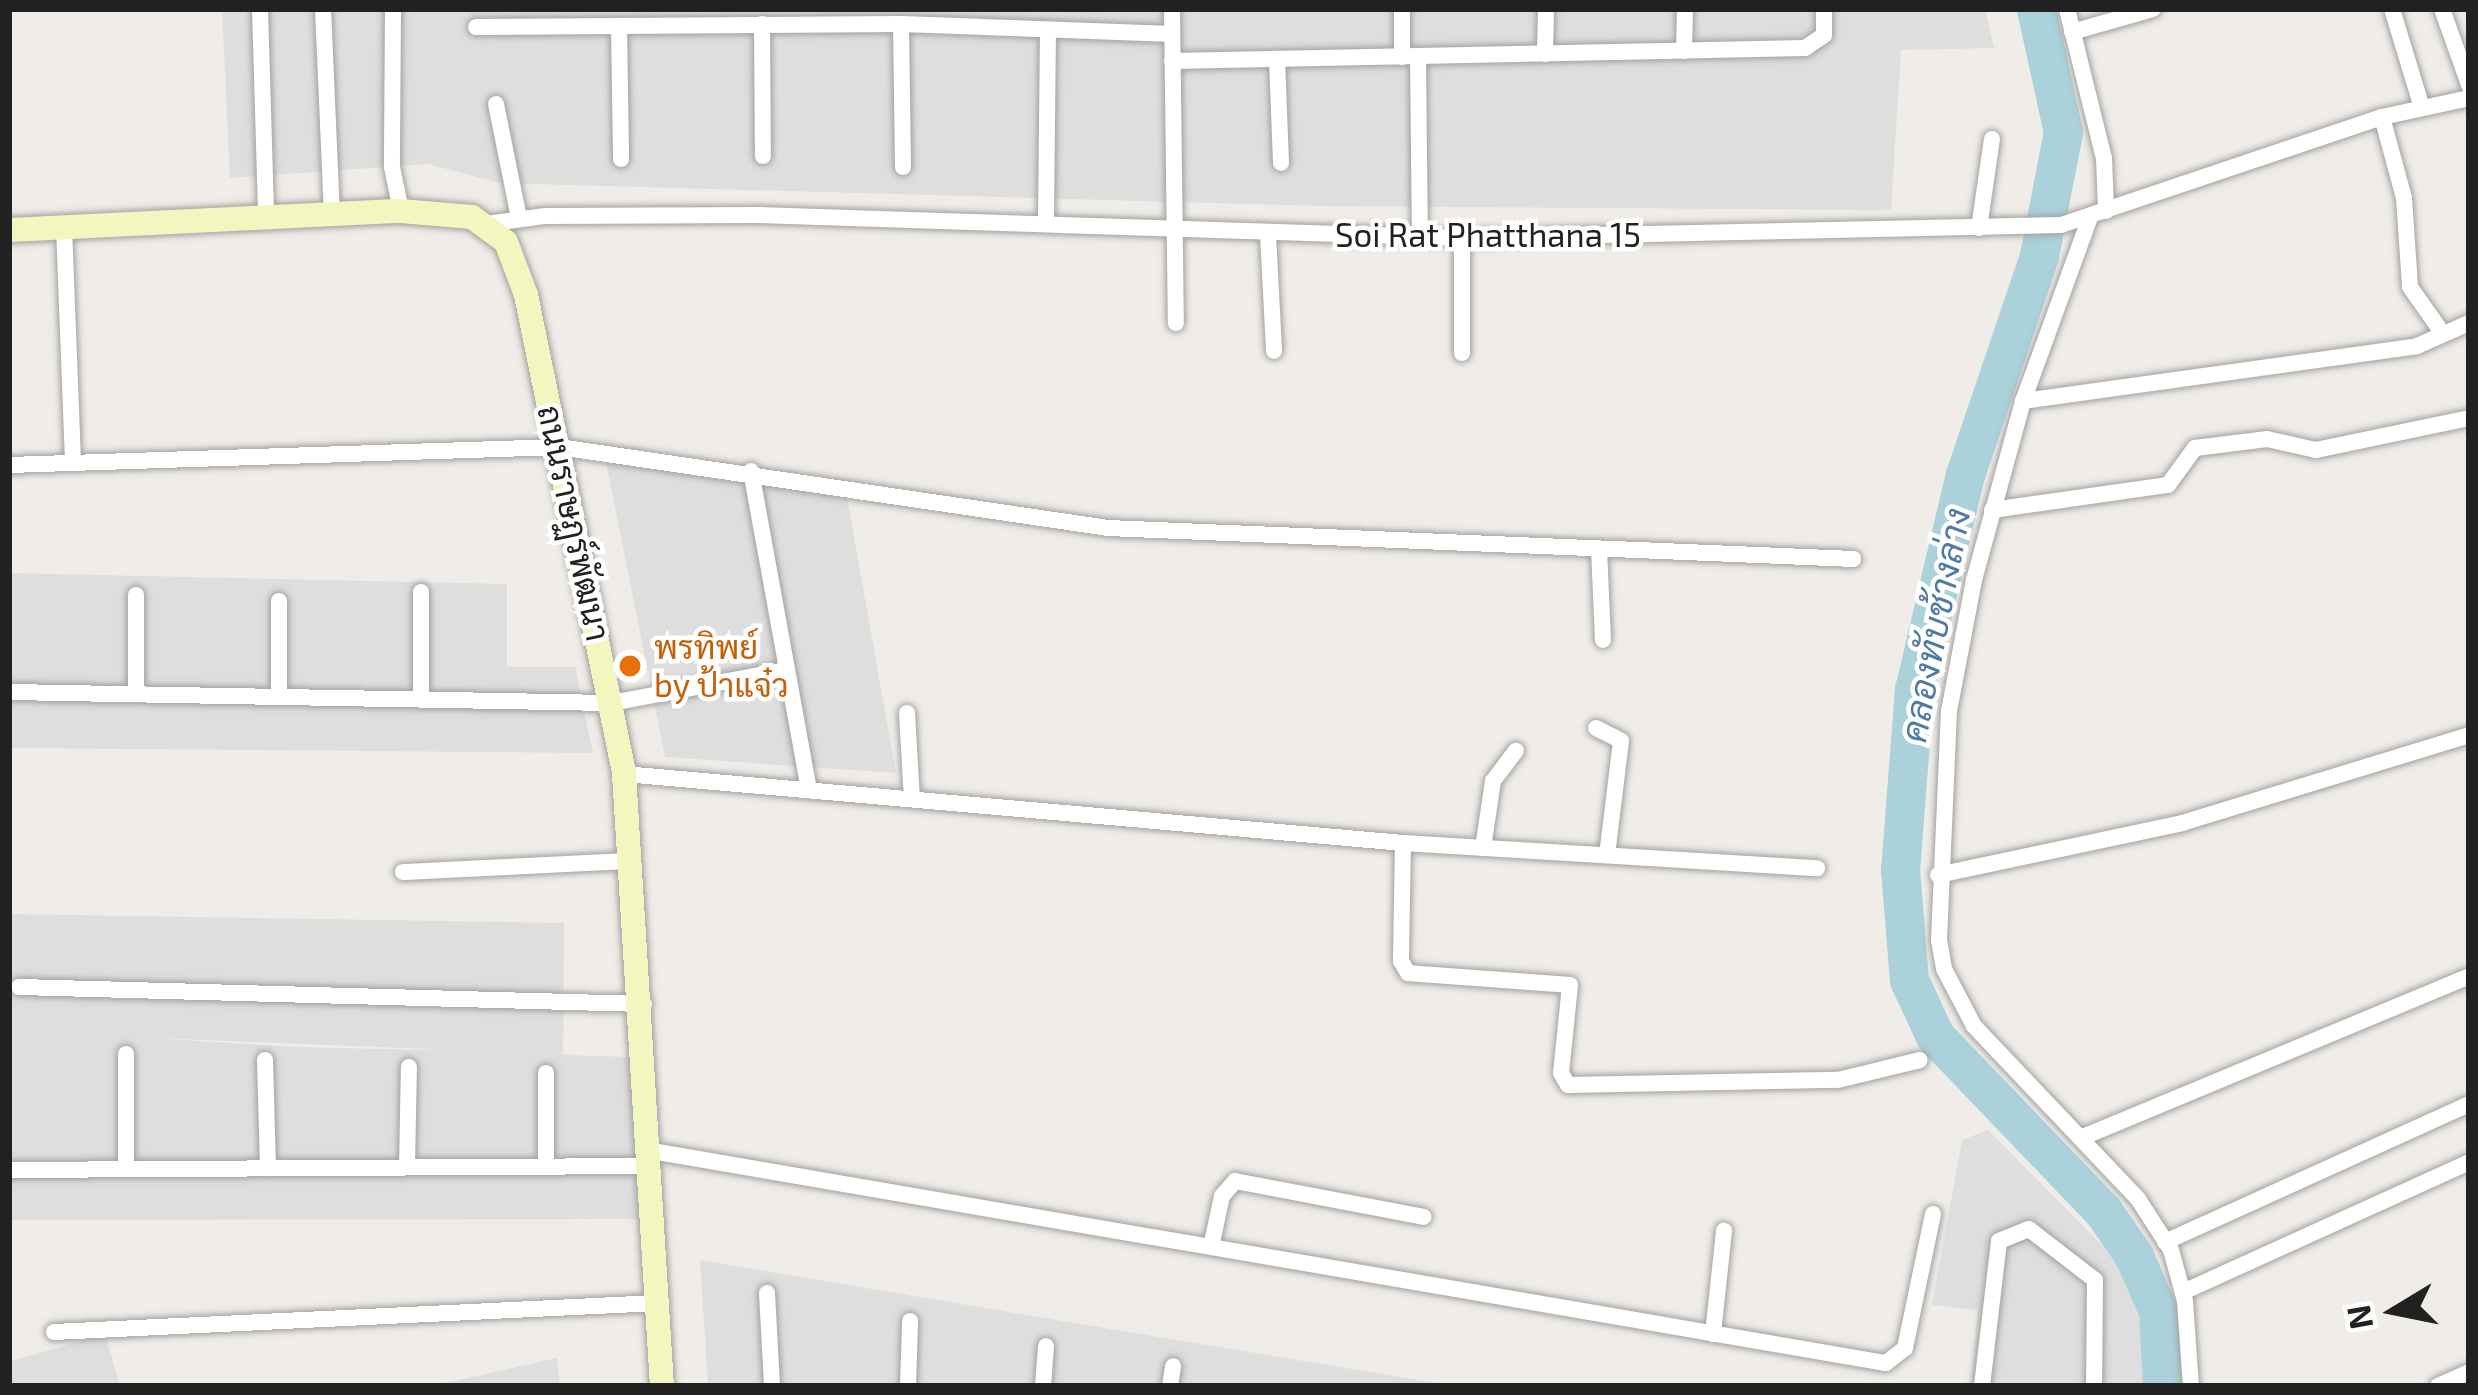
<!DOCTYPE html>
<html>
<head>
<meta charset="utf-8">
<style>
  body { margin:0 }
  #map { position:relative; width:2478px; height:1395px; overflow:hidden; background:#f0ede8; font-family:"Exo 2",Sarabun,sans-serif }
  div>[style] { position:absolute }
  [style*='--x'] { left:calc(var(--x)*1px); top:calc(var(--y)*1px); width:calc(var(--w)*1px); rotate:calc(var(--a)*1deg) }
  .residential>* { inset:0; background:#dfdede }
  .river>* { height:39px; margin:-19.5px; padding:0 19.5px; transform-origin:19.5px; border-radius:19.5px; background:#abd1db }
  .roads { filter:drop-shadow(0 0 3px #a2a2a2) drop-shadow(0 0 3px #a2a2a2) }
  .street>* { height:16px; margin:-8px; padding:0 8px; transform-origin:8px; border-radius:8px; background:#fff }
  .secondary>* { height:24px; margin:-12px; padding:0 12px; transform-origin:12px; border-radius:12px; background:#f4f6c0 }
  .dots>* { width:33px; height:33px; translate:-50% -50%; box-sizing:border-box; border:6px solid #fff; border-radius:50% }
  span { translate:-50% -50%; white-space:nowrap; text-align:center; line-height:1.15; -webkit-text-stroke:9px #fff; paint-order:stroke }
  .street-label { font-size:33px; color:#212121 }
  .food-label { font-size:33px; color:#c56008 }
  .left { translate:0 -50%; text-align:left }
  .water-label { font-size:36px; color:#4f7aa3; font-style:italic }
  .frame { position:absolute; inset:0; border:12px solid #212121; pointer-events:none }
  .north { position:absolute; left:2334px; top:1251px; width:120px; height:120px; -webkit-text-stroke:9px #fff; paint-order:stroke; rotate:260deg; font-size:33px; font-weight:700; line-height:48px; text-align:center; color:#212121 }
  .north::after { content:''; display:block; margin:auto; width:42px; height:54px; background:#212121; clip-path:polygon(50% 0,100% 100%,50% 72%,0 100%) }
</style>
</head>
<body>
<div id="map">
  <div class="residential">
    <div style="clip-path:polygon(222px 9px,1985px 9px,1994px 48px,1901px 50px,1891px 210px,1320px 206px,500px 183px,428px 164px,230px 178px)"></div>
    <div style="clip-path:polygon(604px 453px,845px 486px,896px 773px,665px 757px)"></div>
    <div style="clip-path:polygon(9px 573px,507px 584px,507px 667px,575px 667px,593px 753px,9px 748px)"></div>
    <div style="clip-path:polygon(evenodd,9px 914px,564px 923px,563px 1055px,632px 1057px,638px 1219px,9px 1220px,9px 914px,152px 1038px,429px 1049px,430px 1050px,294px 1047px,152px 1038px)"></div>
    <div style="clip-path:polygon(1988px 1130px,2108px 1251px,2126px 1279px,2163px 1386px,1971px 1386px,1978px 1310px,1932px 1305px,1962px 1140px)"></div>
    <div style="clip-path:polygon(700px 1260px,1080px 1324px,1455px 1386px,708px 1386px)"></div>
    <div style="clip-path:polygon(105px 1334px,120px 1386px,9px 1386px,9px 1362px)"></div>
    <div style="clip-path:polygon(557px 1358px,560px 1386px,432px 1386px)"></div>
  </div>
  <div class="river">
    <div style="--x:2036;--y:9;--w:126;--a:77.6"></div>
    <div style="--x:2063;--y:132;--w:126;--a:101"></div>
    <div style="--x:2039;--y:256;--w:230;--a:108.7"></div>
    <div style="--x:1965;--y:474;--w:221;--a:103.3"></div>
    <div style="--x:1914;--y:689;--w:181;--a:94.4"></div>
    <div style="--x:1900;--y:869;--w:111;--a:85.4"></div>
    <div style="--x:1909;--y:980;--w:62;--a:65.1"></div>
    <div style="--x:1935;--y:1036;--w:243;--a:46.2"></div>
    <div style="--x:2103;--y:1211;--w:55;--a:55.4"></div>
    <div style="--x:2134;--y:1256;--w:60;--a:66.4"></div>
    <div style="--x:2158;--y:1311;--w:75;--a:86.9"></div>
  </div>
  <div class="roads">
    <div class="street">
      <div style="--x:260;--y:9;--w:208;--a:88.3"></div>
      <div style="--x:323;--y:9;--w:205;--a:87.5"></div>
      <div style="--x:393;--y:9;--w:158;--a:90.4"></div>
      <div style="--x:392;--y:167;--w:45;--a:78.4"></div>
      <div style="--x:1172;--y:9;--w:314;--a:89.3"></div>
      <div style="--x:1402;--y:9;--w:48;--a:90"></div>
      <div style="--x:2067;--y:9;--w:154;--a:76.1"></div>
      <div style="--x:2104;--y:158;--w:53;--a:87.8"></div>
      <div style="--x:2392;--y:9;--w:103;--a:73.1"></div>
      <div style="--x:2442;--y:9;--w:81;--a:70.4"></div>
      <div style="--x:762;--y:24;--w:132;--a:89.6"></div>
      <div style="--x:901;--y:24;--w:143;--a:89.2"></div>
      <div style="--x:619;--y:26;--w:133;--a:89.1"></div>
      <div style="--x:476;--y:27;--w:425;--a:-0.4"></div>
      <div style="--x:901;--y:24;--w:271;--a:2.1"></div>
      <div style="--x:2072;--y:32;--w:84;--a:-15.9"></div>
      <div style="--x:1684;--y:51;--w:42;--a:-88.6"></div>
      <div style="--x:1545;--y:54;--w:45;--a:-88.7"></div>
      <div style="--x:1418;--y:57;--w:180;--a:89.4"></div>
      <div style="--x:1277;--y:59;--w:104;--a:87.8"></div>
      <div style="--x:1172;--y:61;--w:633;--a:-1.18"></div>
      <div style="--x:1805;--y:48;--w:23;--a:-34"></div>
      <div style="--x:1824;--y:35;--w:26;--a:-90"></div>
      <div style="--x:496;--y:104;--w:116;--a:78.6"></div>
      <div style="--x:2382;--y:117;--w:84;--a:74.8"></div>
      <div style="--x:2404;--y:198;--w:89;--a:86.1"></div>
      <div style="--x:2410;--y:287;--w:54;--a:54.8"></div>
      <div style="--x:1046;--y:219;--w:186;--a:-89.4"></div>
      <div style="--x:2089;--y:220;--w:193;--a:110"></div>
      <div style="--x:2023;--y:401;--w:186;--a:105.3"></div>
      <div style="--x:1974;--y:580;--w:133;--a:100.8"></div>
      <div style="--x:1949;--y:711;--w:229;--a:92.5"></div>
      <div style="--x:1939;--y:940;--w:29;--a:80"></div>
      <div style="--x:1944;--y:969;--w:64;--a:62.2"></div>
      <div style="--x:1974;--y:1026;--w:238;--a:46.5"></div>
      <div style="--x:2138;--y:1199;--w:61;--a:57.1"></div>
      <div style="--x:2171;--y:1250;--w:53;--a:74.6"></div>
      <div style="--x:2185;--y:1301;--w:85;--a:86"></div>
      <div style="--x:487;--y:224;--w:59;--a:-7.9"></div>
      <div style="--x:545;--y:216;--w:213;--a:-0.3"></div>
      <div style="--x:758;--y:215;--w:704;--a:1.87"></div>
      <div style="--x:1462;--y:238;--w:599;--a:-1.24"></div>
      <div style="--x:2061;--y:225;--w:339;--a:-18.6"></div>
      <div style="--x:2382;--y:117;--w:89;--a:-12.3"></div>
      <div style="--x:64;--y:227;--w:235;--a:87.8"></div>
      <div style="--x:1979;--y:228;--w:90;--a:-81.7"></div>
      <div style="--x:1268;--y:235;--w:116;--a:87"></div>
      <div style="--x:1462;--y:353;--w:115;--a:-90"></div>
      <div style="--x:2023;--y:401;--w:398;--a:-7.9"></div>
      <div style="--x:2417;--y:346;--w:57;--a:-23.9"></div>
      <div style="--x:9;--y:465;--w:550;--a:-1.87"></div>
      <div style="--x:559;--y:447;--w:555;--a:8.39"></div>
      <div style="--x:1108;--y:528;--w:746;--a:2.38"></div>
      <div style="--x:751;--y:471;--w:324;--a:79.7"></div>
      <div style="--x:1992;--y:510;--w:178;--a:-8.1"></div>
      <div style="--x:2168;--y:485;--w:46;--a:-53.9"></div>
      <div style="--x:2195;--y:448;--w:73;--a:-7.1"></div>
      <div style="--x:2267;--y:439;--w:50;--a:12.7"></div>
      <div style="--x:2316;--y:450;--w:156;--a:-11.8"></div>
      <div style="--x:1599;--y:549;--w:91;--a:87.5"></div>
      <div style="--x:9;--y:692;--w:603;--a:1.05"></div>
      <div style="--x:612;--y:703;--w:177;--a:-10.7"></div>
      <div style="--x:136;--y:693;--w:98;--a:-90"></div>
      <div style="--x:279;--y:696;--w:95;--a:-90"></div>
      <div style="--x:421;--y:699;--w:107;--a:-90"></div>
      <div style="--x:907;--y:713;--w:86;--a:86.7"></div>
      <div style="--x:1596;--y:728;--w:28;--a:27"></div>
      <div style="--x:1621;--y:741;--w:115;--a:97"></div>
      <div style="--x:624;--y:774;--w:782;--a:5.06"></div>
      <div style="--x:1403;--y:843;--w:415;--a:3.5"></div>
      <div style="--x:1403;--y:843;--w:118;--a:91"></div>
      <div style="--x:1401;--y:961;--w:14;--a:60"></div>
      <div style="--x:1408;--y:973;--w:162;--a:4.2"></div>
      <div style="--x:1570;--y:985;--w:88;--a:95.8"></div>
      <div style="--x:1561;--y:1073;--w:14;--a:60"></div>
      <div style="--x:1568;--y:1085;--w:270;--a:-1.1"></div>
      <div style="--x:1838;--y:1080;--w:84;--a:-13.7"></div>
      <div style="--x:1483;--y:848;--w:68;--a:-81.5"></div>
      <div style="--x:1493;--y:781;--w:38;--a:-53"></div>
      <div style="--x:403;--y:872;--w:226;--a:-2.8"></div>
      <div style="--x:1938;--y:875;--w:249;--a:-12"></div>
      <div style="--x:2182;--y:823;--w:300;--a:-17"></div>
      <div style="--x:19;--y:987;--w:625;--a:1.56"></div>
      <div style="--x:126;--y:1054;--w:115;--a:90"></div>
      <div style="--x:265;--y:1060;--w:108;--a:88.4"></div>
      <div style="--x:546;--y:1073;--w:93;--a:90"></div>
      <div style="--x:2083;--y:1137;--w:418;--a:-22.6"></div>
      <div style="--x:652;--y:1151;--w:1252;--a:9.75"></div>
      <div style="--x:1886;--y:1363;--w:24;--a:-38"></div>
      <div style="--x:1905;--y:1348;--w:137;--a:-78.2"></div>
      <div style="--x:407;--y:1167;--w:100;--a:-88.9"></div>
      <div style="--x:9;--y:1170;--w:643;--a:-0.36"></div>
      <div style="--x:2165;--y:1242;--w:334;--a:-24.4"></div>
      <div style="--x:1211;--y:1247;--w:52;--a:-77.8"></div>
      <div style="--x:1222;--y:1196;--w:20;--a:-49"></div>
      <div style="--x:1235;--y:1181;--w:192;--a:10.8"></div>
      <div style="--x:2183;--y:1292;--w:314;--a:-24.4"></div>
      <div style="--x:767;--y:1293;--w:93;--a:86.9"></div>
      <div style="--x:54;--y:1332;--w:604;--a:-2.75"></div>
      <div style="--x:1713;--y:1334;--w:104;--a:-83.9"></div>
      <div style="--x:908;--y:1386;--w:65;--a:-88.2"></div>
      <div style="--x:1043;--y:1386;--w:40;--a:-85.7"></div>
      <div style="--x:1170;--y:1386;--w:20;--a:-81"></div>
      <div style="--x:1982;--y:1386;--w:146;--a:-83.3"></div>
      <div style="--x:1999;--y:1241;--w:32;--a:-22"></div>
      <div style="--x:2029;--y:1229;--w:83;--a:37.7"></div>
      <div style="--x:2095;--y:1280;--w:106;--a:90.5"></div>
      <div style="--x:2438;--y:1386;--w:34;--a:-24"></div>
    </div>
    <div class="secondary">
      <div style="--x:9;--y:230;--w:392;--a:-2.8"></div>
      <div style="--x:401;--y:211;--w:71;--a:4.8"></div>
      <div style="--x:472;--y:217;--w:42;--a:36.3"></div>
      <div style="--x:506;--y:242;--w:57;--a:69.3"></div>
      <div style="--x:526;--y:295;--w:489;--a:78.4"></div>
      <div style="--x:624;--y:774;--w:613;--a:86.45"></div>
    </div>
  </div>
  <div class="dots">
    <div style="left:630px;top:666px;background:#e8710a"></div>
  </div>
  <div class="street-label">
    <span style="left:1488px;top:235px">Soi Rat Phatthana 15</span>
    <span style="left:574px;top:523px;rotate:78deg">ถนนราษฏร์พัฒนา</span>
  </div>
  <div class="food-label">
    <span class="left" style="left:654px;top:666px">พรทิพย์<br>by ป้าแจ๋ว</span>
  </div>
  <div class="water-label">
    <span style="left:1934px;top:625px;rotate:-79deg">คลองทับช้างล่าง</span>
  </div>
  <div class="frame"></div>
  <div class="north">N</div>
</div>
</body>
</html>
